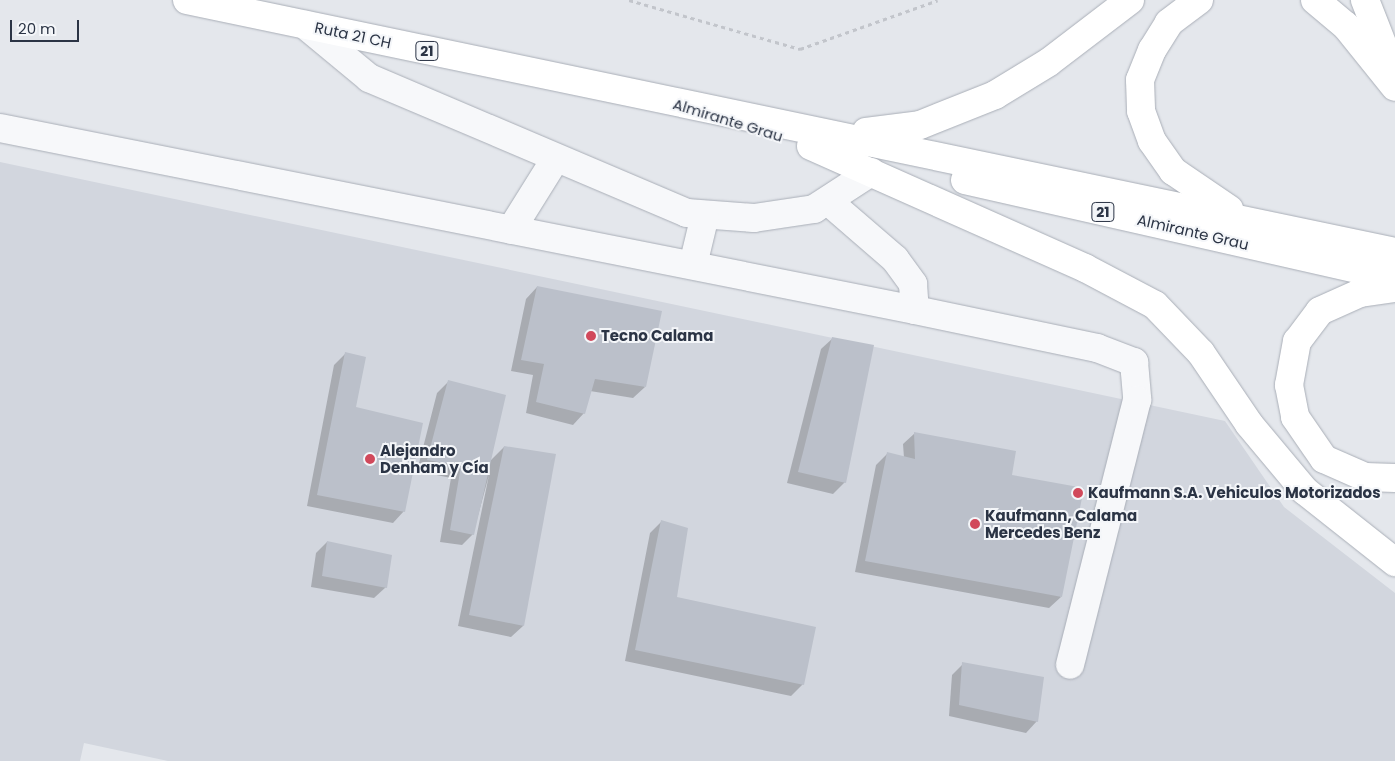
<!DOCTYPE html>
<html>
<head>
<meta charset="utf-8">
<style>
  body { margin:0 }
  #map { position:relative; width:1395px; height:761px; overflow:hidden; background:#e4e7ec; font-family:Poppins,sans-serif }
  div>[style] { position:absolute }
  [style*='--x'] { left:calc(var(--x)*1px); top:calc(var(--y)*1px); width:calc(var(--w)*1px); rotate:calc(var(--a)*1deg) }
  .built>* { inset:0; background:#d2d6de }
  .shadow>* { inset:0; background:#0003 }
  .building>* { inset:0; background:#bbc0ca }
  .path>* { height:3px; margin-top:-1.5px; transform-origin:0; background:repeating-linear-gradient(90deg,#c2c5cb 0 4px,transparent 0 8px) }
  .roads { filter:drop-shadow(0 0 1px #a9aeb7) drop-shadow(0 0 1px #a9aeb7) }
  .minor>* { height:28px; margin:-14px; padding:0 14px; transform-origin:14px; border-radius:14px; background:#f7f8fa }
  .highway>* { height:28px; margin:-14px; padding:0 14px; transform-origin:14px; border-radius:14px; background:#fff }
  .dots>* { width:14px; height:14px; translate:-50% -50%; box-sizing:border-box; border:2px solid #f4f6f9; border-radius:50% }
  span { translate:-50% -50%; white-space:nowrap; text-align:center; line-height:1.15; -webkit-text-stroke:4px #f4f6f9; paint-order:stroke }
  .shield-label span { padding:1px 4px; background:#f4f6f9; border:1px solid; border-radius:4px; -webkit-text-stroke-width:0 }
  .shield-label { font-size:14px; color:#2b3445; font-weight:700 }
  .street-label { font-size:15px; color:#2b3445 }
  .poi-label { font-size:15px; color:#2b3445; font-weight:700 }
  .left { translate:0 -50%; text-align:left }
  .scale { position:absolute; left:10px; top:20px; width:69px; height:22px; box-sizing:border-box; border:2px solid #2b3445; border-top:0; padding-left:6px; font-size:15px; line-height:18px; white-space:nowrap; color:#2b3445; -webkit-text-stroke:4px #f4f6f9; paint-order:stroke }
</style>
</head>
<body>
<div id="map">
  <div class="built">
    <div style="clip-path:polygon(0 162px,1225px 421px,1284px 507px,1395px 593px,1395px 761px,168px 761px,84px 743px,80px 761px,0 761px)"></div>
  </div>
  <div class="shadow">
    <div style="clip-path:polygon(537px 287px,645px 387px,633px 398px,590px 391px,584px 413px,573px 425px,526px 413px,533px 375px,511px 371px,526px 299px)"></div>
    <div style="clip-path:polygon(833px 338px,845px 482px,833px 494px,787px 483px,821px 349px)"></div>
    <div style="clip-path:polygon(345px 354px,355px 408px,404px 511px,393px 523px,307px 506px,334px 365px)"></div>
    <div style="clip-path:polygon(448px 382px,490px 461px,504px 447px,523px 626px,511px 637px,458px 626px,489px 475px,473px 534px,462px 545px,440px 542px,451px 478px,417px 471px,437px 393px)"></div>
    <div style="clip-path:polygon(915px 433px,1061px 597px,1049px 608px,855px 572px,876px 465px,887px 454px,904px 458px,903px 444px)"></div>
    <div style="clip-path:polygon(662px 521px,676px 598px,803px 684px,791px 696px,625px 661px,650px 533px)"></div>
    <div style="clip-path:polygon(327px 542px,386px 587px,374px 598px,311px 587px,316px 553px)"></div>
    <div style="clip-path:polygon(963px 664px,1037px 721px,1026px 733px,949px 716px,952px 675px)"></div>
  </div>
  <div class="building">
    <div style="clip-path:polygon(537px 286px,662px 311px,646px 387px,595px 379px,585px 414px,536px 402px,544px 364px,521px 360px)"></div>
    <div style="clip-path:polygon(832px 337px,874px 345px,846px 483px,798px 472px)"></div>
    <div style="clip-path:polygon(345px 352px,366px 357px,356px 407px,423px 423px,405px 512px,317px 495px)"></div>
    <div style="clip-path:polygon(448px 380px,506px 395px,474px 535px,450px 530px,461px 466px,427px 460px)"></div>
    <div style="clip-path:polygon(914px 432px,1016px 451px,1012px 475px,1084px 488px,1062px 597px,865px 561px,887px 452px,915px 459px)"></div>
    <div style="clip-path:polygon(504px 446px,556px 454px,524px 626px,469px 615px)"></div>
    <div style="clip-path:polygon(661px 520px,688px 528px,677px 597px,816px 627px,804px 685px,635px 650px)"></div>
    <div style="clip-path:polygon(327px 541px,392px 555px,387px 588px,322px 576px)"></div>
    <div style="clip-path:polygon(962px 662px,1044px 677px,1038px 722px,959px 705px)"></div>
  </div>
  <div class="path">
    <div style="--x:629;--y:0;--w:178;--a:16"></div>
    <div style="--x:800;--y:49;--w:146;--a:-19.5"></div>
  </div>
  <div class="roads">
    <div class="minor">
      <div style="--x:305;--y:25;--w:83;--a:39.6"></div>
      <div style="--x:369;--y:78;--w:345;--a:23"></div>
      <div style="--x:687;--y:213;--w:67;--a:4.3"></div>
      <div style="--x:754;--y:218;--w:61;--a:-8.5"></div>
      <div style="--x:814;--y:209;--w:68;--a:-33"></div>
      <div style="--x:0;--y:128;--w:933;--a:11.25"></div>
      <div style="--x:915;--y:310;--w:186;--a:11.8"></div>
      <div style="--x:1097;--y:348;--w:40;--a:21"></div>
      <div style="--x:1134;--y:362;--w:38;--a:85"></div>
      <div style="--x:1137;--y:400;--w:273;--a:104.2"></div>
      <div style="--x:829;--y:202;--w:87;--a:40.8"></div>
      <div style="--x:895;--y:259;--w:31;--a:54"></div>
      <div style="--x:913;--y:284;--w:26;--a:86"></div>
      <div style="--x:511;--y:230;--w:85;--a:-58"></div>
      <div style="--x:693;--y:265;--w:51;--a:-76.5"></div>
    </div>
    <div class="highway">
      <div style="--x:187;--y:0;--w:1234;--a:11.78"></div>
      <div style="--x:1199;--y:0;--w:38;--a:143"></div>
      <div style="--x:1169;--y:23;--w:32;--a:122"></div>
      <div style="--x:1152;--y:50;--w:32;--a:112"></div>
      <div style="--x:1140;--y:80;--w:31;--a:88"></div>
      <div style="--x:1141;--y:111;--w:32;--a:70"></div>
      <div style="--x:1152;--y:141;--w:37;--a:55"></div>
      <div style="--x:1173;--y:171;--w:68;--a:34.2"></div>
      <div style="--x:1315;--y:0;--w:40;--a:40"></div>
      <div style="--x:1346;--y:26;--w:78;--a:51.2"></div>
      <div style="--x:1365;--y:0;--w:71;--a:68.5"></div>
      <div style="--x:866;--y:132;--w:54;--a:-7.4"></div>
      <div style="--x:920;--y:125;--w:81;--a:-21.8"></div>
      <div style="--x:995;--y:95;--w:63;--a:-31.4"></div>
      <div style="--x:1049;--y:62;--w:102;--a:-37.4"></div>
      <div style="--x:811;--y:146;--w:300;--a:24"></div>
      <div style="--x:1085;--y:268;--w:79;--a:27.9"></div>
      <div style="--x:1155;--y:305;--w:66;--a:46.2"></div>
      <div style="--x:1201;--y:353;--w:86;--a:55.9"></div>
      <div style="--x:1249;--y:424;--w:87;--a:50.1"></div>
      <div style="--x:1305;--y:491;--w:115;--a:38.3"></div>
      <div style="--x:965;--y:180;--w:441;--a:12.8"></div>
      <div style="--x:1395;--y:288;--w:35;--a:172"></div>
      <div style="--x:1360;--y:293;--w:44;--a:155.8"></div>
      <div style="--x:1320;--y:311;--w:38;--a:127"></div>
      <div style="--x:1297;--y:341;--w:45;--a:100.3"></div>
      <div style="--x:1289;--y:385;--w:33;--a:79"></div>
      <div style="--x:1295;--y:417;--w:51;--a:55.4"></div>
      <div style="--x:1324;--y:459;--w:45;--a:23.7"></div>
      <div style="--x:1365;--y:477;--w:30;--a:2"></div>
    </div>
  </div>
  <div class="dots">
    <div style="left:591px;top:336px;background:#d1495b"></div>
    <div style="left:370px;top:459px;background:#d1495b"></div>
    <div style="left:1078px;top:493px;background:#d1495b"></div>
    <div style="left:975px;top:524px;background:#d1495b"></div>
  </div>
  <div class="shield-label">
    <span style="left:427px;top:51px">21</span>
    <span style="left:1103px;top:212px">21</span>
  </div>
  <div class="street-label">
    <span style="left:353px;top:35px;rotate:12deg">Ruta 21 CH</span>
    <span style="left:728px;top:120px;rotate:17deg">Almirante Grau</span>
    <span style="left:1193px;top:232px;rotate:13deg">Almirante Grau</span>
  </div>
  <div class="poi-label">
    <span class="left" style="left:601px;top:336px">Tecno Calama</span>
    <span class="left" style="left:380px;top:459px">Alejandro<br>Denham y Cía</span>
    <span class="left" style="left:1088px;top:493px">Kaufmann S.A. Vehiculos Motorizados</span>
    <span class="left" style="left:985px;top:524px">Kaufmann, Calama<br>Mercedes Benz</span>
  </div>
  <div class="scale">20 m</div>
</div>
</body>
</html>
